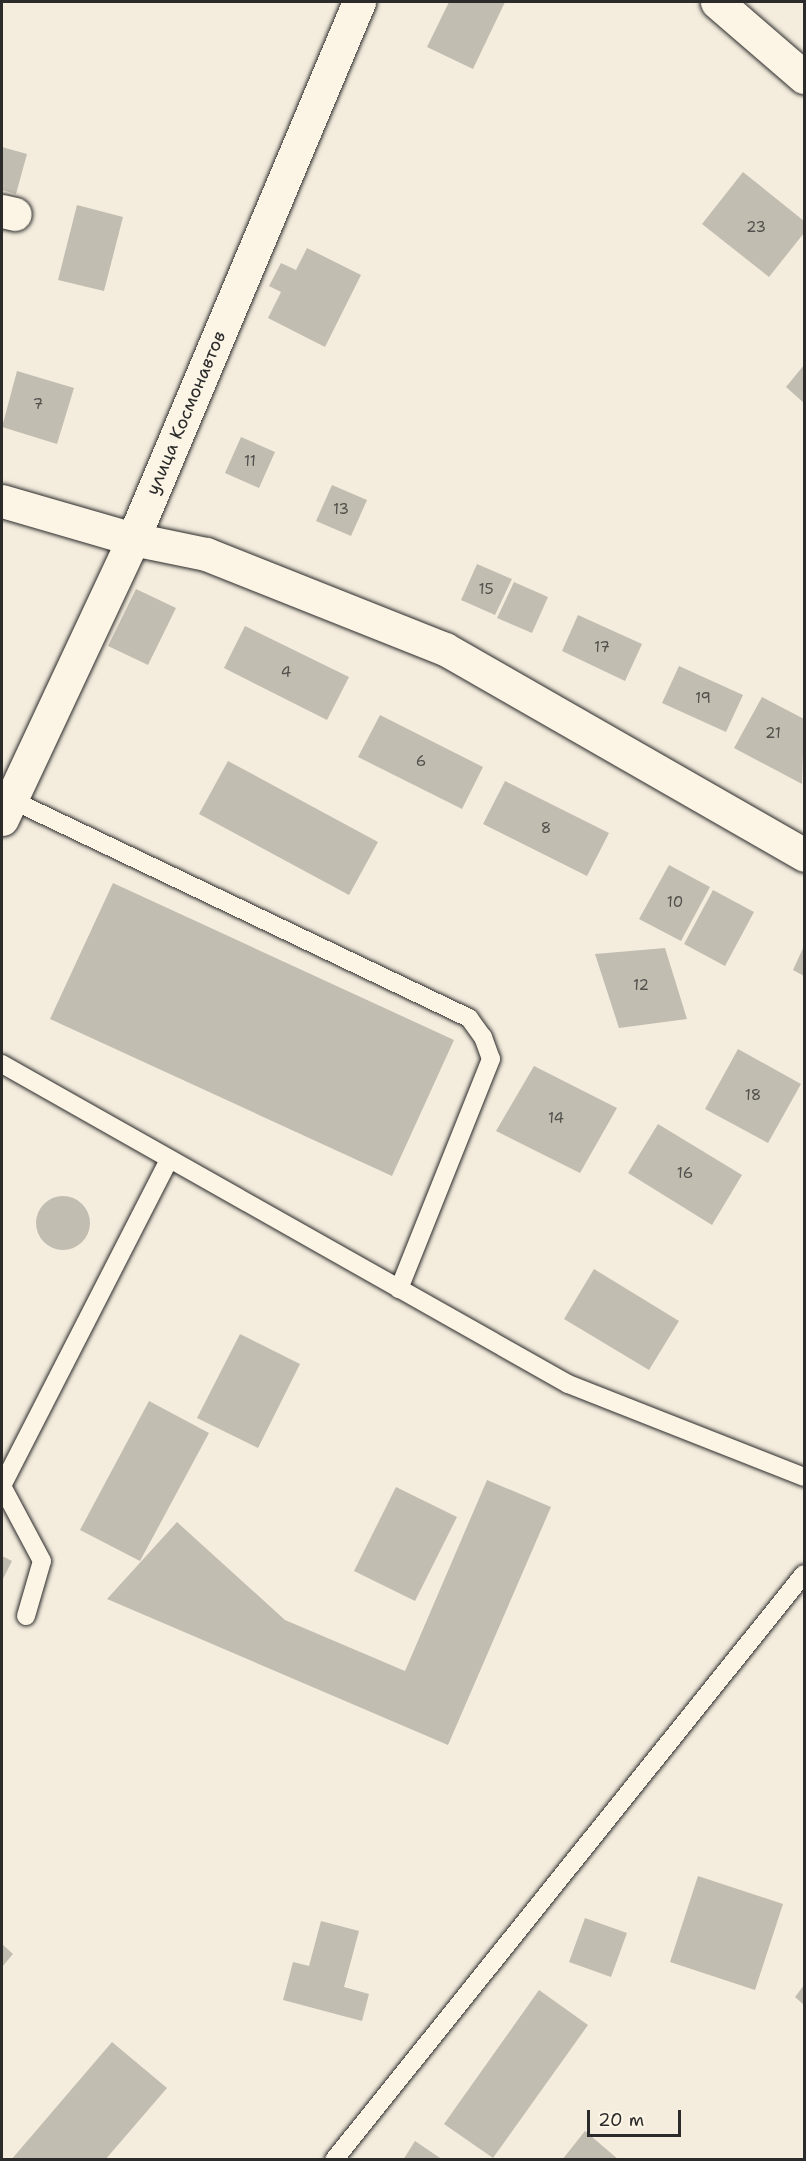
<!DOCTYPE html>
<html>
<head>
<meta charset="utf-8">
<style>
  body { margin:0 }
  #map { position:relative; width:806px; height:2161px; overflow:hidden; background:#f4edde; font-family:"Shantell Sans",sans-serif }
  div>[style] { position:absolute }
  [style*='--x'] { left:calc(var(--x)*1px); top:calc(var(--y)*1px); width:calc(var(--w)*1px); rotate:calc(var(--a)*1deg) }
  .building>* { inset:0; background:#c2bdb1 }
  .round { border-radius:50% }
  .roads { filter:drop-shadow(0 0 2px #2b2b2b) drop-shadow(0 0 2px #2b2b2b) }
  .lane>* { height:18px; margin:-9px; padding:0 9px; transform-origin:9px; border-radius:9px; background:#fcf5e5 }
  .street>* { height:33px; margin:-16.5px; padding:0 16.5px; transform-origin:16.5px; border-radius:16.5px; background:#fcf5e5 }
  .secondary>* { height:33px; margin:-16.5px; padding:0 16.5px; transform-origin:16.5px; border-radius:16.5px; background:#fcf5e5 }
  .primary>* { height:33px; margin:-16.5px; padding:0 16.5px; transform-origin:16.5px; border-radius:16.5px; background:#fcf5e5 }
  span { translate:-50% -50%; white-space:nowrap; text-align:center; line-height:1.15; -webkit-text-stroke:6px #fcf5e5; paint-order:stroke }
  .number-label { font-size:15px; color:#51504c }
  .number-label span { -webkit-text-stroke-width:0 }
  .street-label { font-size:18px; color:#2b2b2b }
  .frame { position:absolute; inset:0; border:3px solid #2b2b2b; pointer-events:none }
  .scale { position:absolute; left:587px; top:2110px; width:94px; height:27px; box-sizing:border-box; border:3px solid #2b2b2b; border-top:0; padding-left:8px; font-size:18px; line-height:21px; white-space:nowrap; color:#2b2b2b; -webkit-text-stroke:4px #fcf5e5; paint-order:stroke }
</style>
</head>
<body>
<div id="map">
  <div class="building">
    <div style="clip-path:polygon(449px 2px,505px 2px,473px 69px,427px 47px)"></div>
    <div style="clip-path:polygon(2px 147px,27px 154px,16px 194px,2px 190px)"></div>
    <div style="clip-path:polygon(743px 172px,804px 221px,804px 233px,769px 277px,702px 224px)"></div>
    <div style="clip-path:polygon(77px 205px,123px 217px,104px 291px,58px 280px)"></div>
    <div style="clip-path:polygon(307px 248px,361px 275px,325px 347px,268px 318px,281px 292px,269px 286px,281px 263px,296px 270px)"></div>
    <div style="clip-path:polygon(804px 365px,804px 403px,786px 387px)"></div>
    <div style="clip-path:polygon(17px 371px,74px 388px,57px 444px,2px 427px)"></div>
    <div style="clip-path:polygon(241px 437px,275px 452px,259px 488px,225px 473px)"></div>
    <div style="clip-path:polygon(332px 485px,367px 500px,351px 536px,316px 521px)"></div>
    <div style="clip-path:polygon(477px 564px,512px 579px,495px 615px,461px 600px)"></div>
    <div style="clip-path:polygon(514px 582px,548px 597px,532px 633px,497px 618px)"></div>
    <div style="clip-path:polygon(136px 589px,176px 608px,148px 665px,108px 646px)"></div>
    <div style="clip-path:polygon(578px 615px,642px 644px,625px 681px,562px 651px)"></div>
    <div style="clip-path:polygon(245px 626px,349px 677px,327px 720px,224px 668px)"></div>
    <div style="clip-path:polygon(679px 666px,743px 695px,726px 732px,662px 703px)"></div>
    <div style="clip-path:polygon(762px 697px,804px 719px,802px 784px,734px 748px)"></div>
    <div style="clip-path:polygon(380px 715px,483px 767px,462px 809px,358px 757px)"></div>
    <div style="clip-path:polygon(228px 761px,378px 842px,349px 895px,199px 814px)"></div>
    <div style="clip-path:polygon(505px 781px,609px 833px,587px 876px,483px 824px)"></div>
    <div style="clip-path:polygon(669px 865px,710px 887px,681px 941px,639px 919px)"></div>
    <div style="clip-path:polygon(113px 883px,454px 1040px,392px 1176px,50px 1019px)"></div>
    <div style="clip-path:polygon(713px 890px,754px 912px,725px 966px,684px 944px)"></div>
    <div style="clip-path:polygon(804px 946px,804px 976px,793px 970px)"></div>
    <div style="clip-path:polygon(665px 948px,687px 1019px,619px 1028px,595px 954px)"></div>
    <div style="clip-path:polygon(738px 1049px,801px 1084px,768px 1143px,705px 1109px)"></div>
    <div style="clip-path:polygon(534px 1066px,617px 1108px,580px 1173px,496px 1131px)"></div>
    <div style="clip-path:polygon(658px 1124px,742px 1175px,712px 1225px,628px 1173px)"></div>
    <div class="round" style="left:36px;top:1196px;width:54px;height:54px"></div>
    <div style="clip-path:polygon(594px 1269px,679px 1321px,649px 1370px,564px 1319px)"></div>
    <div style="clip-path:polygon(240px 1334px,300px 1364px,258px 1448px,197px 1418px)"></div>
    <div style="clip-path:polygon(149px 1401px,209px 1433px,140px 1561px,80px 1530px)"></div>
    <div style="clip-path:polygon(487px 1480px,551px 1507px,448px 1745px,107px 1599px,177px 1522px,285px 1620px,405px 1671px)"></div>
    <div style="clip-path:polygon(396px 1487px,457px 1517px,415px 1601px,354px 1571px)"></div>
    <div style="clip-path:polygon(2px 1556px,12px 1561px,2px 1581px)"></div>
    <div style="clip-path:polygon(698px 1876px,783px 1904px,755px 1990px,670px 1962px)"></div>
    <div style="clip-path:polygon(585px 1918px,627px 1933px,611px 1977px,569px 1962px)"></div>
    <div style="clip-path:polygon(321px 1921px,359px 1931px,344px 1987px,369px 1994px,362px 2021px,283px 2000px,293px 1962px,309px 1966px)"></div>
    <div style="clip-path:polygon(2px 1944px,13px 1954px,2px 1967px)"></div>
    <div style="clip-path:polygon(804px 1985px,804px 2005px,795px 1997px)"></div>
    <div style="clip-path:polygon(539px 1990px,588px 2025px,493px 2158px,444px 2124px)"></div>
    <div style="clip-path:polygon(112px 2042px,167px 2088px,105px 2160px,11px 2160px)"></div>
    <div style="clip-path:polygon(585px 2131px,619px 2160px,562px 2160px)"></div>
    <div style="clip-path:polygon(415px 2141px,443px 2160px,403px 2160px)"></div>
  </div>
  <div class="roads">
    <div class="lane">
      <div style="--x:10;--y:799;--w:509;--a:25.51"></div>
      <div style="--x:469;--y:1018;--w:24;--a:54"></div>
      <div style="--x:483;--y:1037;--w:23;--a:70"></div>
      <div style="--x:491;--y:1059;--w:248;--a:111.8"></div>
      <div style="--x:2;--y:1064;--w:650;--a:29.48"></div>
      <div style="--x:568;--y:1384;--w:254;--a:21.5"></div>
      <div style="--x:26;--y:1616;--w:57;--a:-73.8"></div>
      <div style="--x:42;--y:1561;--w:85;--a:-118.1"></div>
      <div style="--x:2;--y:1486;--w:367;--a:-62.9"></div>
      <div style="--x:334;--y:2160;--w:751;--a:-51.27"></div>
    </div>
    <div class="street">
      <div style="--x:2;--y:211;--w:13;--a:13"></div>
      <div style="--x:2;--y:501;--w:136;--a:16.2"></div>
      <div style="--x:133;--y:539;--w:75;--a:11.6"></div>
      <div style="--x:206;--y:554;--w:257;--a:21.7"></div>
      <div style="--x:445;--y:649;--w:414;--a:29.8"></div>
    </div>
    <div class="secondary">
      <div style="--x:2;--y:819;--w:309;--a:-64.9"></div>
      <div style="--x:133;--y:539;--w:583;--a:-67.18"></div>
    </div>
    <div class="primary">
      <div style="--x:717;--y:2;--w:115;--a:40.8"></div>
    </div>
  </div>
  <div class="number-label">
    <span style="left:756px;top:228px">23</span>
    <span style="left:38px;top:405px">7</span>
    <span style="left:250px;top:462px">11</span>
    <span style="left:341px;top:510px">13</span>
    <span style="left:486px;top:590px">15</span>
    <span style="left:602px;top:648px">17</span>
    <span style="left:286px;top:673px">4</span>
    <span style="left:703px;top:699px">19</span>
    <span style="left:773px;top:734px">21</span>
    <span style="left:421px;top:762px">6</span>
    <span style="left:546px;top:829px">8</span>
    <span style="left:675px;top:903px">10</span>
    <span style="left:641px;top:986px">12</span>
    <span style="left:753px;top:1096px">18</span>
    <span style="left:556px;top:1119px">14</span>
    <span style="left:685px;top:1174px">16</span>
  </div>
  <div class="street-label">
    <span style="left:186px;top:413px;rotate:-67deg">улица Космонавтов</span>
  </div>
  <div class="frame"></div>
  <div class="scale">20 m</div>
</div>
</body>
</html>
